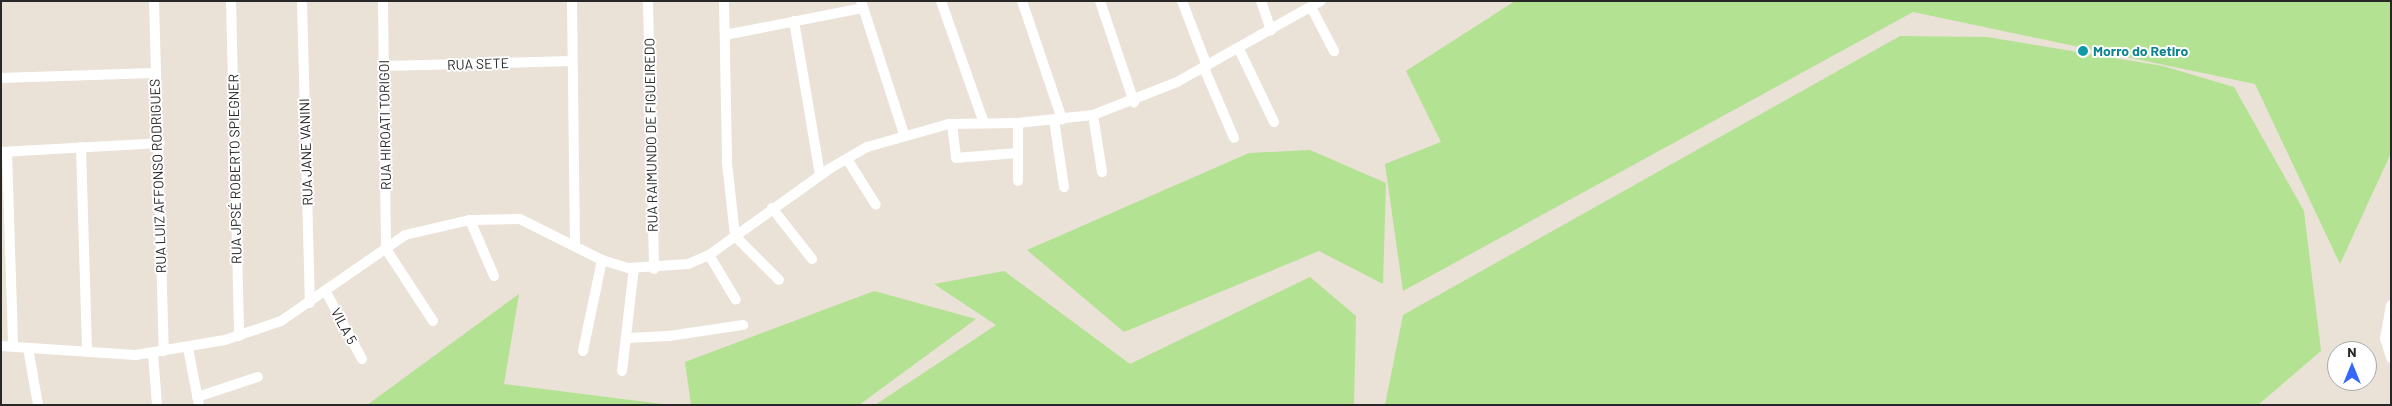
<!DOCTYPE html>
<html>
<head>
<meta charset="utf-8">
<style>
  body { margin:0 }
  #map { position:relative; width:2392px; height:406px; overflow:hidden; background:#eae1d7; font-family:Barlow,sans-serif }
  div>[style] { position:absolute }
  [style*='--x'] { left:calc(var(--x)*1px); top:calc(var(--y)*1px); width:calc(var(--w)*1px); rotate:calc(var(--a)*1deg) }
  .green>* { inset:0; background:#b3e292 }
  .minor>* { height:10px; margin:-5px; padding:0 5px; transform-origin:5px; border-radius:5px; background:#fff }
  .dots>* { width:14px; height:14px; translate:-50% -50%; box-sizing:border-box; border:2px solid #fff; border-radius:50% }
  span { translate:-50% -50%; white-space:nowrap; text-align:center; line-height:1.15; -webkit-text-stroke:4px #fff; paint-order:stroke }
  .culture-label { font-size:14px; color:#0d838f; font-weight:700 }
  .left { translate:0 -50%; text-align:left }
  .street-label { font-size:14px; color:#272727 }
  .frame { position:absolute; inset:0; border:2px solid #272727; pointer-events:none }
  .north { position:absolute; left:2327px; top:341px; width:50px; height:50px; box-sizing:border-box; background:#fff; border:1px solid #a9a9a9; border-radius:50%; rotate:0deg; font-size:14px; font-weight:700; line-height:20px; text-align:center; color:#272727 }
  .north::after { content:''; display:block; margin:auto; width:18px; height:22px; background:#3266fc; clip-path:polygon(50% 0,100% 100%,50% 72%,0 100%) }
</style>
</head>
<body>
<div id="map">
  <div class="green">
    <div style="clip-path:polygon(1515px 1px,2391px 1px,2391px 153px,2340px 264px,2255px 84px,1913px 12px,1403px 291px,1385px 164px,1441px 142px,1406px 71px)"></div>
    <div style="clip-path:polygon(1900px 36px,1987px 37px,2163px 66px,2234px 87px,2304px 211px,2321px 351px,2258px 405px,1385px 405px,1403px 315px)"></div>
    <div style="clip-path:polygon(1310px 150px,1386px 183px,1383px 284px,1319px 251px,1124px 332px,1027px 250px,1249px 153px)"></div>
    <div style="clip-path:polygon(1004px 271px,1130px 364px,1310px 277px,1356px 316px,1354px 405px,875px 405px,996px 325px,934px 284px)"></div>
    <div style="clip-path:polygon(874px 291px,976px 319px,859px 405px,691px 405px,685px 362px)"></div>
    <div style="clip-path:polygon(519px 294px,504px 384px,670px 405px,367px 405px)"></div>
  </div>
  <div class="minor">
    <div style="--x:154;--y:1;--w:350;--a:88.4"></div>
    <div style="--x:231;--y:1;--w:335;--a:88.6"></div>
    <div style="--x:302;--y:1;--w:302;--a:88.5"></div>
    <div style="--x:383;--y:1;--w:248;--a:89.3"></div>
    <div style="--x:386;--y:249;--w:86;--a:56.9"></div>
    <div style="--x:572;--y:1;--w:243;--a:89.3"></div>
    <div style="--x:648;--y:1;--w:268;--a:88.7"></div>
    <div style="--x:724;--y:1;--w:162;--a:88.9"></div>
    <div style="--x:727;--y:163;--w:73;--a:83.7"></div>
    <div style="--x:735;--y:236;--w:62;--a:45"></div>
    <div style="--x:861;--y:1;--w:140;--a:72.1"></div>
    <div style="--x:941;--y:1;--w:129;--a:70.6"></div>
    <div style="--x:1022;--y:1;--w:125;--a:71.3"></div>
    <div style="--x:1100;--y:1;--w:107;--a:71.4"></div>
    <div style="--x:1182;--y:1;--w:70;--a:69"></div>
    <div style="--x:1261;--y:1;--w:31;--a:71"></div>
    <div style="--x:1311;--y:7;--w:50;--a:62.4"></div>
    <div style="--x:794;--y:21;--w:155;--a:80.4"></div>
    <div style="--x:725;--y:35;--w:141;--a:-11.1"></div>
    <div style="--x:1239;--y:49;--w:81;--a:64.4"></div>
    <div style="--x:384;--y:66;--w:188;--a:-1.5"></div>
    <div style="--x:1204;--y:68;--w:76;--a:66.8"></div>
    <div style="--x:1;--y:78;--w:153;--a:-1.9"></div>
    <div style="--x:1093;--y:115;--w:58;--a:81"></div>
    <div style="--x:1054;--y:120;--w:68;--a:81.5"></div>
    <div style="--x:1018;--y:123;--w:58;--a:90"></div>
    <div style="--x:952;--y:124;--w:34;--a:83"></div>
    <div style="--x:956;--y:158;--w:61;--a:-4.7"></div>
    <div style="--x:81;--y:147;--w:205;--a:88.3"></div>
    <div style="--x:1;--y:152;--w:159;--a:-3.2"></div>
    <div style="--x:7;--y:152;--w:194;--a:88.2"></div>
    <div style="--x:847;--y:159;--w:54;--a:57.8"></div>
    <div style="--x:772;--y:208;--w:65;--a:51.9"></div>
    <div style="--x:470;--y:220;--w:61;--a:66.8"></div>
    <div style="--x:709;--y:255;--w:52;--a:59"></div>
    <div style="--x:326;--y:292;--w:76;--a:61.8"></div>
    <div style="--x:2391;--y:305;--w:34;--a:100"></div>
    <div style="--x:2385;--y:338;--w:21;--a:73"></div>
    <div style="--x:627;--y:338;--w:42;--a:-2.7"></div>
    <div style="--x:669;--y:336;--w:75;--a:-8.5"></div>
    <div style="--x:1;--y:346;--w:135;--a:3.8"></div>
    <div style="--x:136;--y:355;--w:90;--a:-9.6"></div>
    <div style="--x:225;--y:340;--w:59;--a:-18.7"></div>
    <div style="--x:281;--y:321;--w:151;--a:-34.7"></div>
    <div style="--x:405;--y:235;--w:67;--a:-13"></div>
    <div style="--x:470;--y:220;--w:50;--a:-1.1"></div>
    <div style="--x:520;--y:219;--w:92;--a:26.6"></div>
    <div style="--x:602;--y:260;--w:28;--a:17"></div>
    <div style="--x:629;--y:268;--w:59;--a:-3.9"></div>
    <div style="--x:688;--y:264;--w:23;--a:-23"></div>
    <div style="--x:709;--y:255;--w:148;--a:-35.6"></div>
    <div style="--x:829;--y:169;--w:44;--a:-30.1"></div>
    <div style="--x:867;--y:147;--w:85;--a:-15.7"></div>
    <div style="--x:949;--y:124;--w:69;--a:-0.8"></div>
    <div style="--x:1018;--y:123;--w:75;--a:-6.1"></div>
    <div style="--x:1093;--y:115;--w:90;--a:-21.4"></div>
    <div style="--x:1177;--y:82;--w:165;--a:-29.4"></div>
    <div style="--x:28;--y:348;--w:58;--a:80"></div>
    <div style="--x:188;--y:348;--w:58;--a:79.1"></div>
    <div style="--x:583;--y:351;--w:93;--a:-78.2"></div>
    <div style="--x:153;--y:353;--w:52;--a:85.6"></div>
    <div style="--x:622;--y:371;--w:104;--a:-83.4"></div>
    <div style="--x:197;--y:397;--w:64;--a:-18.2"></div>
  </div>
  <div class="dots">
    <div style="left:2083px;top:51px;background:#0f9aa8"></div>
  </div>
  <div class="culture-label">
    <span class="left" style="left:2093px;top:51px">Morro do Retiro</span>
  </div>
  <div class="street-label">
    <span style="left:478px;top:64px;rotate:-2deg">RUA SETE</span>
    <span style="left:385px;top:125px;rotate:-91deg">RUA HIROATI TORIGOI</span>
    <span style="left:651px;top:135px;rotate:-91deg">RUA RAIMUNDO DE FIGUEIREDO</span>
    <span style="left:306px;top:152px;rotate:-92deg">RUA JANE VANINI</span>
    <span style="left:235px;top:169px;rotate:-91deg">RUA JPSÉ ROBERTO SPIEGNER</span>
    <span style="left:158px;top:176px;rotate:-92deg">RUA LUIZ AFFONSO RODRIGUES</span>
    <span style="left:344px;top:326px;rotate:62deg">VILA 5</span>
  </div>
  <div class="frame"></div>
  <div class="north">N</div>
</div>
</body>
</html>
